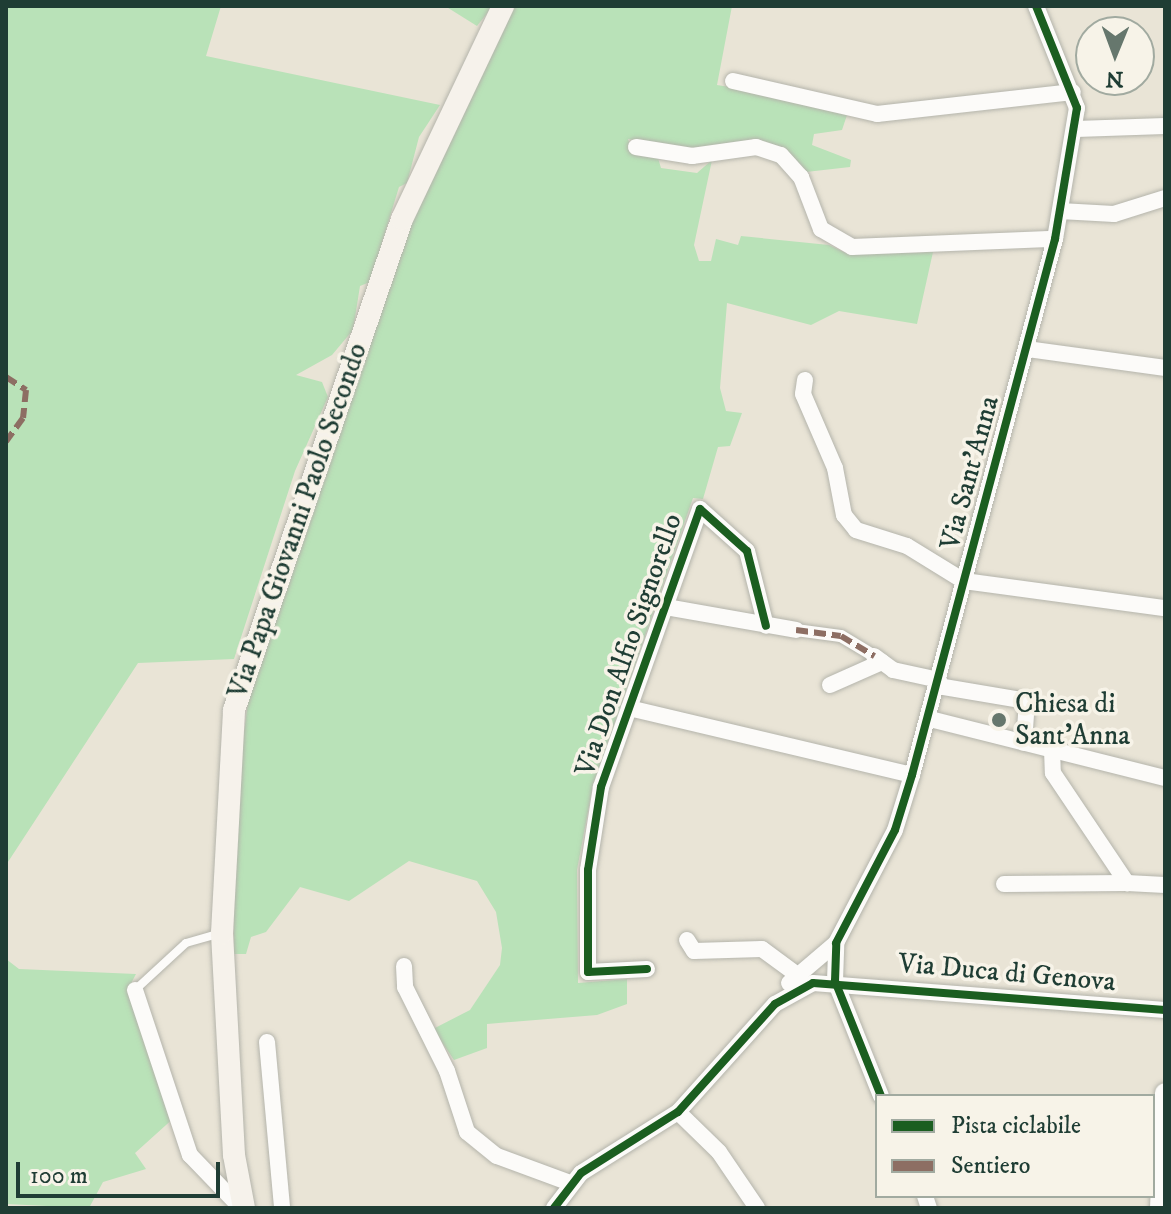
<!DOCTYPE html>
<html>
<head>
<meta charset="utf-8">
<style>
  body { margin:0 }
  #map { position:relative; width:1171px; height:1214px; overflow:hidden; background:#e9e4d6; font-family:"IM FELL DW Pica",serif }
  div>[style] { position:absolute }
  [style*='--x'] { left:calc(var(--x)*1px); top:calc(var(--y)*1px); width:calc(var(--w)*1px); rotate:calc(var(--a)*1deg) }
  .green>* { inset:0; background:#b9e2b8 }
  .roads { filter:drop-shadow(0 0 2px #b4b4ab) drop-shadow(0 0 2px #b4b4ab) }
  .service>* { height:8px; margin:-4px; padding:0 4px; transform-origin:4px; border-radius:4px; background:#fcfbf9 }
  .pedestrian>* { height:12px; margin:-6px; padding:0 6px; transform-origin:6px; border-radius:6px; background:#fcfbf9 }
  .minor>* { height:16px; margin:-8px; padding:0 8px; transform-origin:8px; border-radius:8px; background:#fcfbf9 }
  .tertiary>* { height:20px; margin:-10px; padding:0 10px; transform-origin:10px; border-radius:10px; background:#fcfbf9 }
  .secondary>* { height:22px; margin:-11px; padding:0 11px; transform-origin:11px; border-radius:11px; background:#f6f2eb }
  .quiet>* { height:6px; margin-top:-3px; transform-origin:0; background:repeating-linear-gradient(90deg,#8d6e63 0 12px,transparent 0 18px) }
  .cycleway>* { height:8px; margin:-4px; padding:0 4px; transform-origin:4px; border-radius:4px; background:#1b5e20 }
  .dots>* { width:22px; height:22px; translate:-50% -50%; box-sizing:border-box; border:4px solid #f7f3e8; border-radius:50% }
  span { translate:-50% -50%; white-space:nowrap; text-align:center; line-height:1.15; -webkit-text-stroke:7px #f7f3e8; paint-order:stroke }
  .street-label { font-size:28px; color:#1f3d34 }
  .poi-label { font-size:28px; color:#1f3d34 }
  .left { translate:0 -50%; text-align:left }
  .frame { position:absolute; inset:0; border:8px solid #1f3d34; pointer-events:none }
  .legend { position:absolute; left:875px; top:1094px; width:280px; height:104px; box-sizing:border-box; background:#f7f3e8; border:2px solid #a1aaa0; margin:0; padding:10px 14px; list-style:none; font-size:24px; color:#1f3d34 }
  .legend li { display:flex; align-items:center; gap:16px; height:40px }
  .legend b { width:40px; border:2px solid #a1aaa0 }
  .north { position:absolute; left:1075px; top:16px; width:80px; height:80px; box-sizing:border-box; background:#f7f3e8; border:2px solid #a1aaa0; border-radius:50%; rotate:181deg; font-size:22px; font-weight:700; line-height:32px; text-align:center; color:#1f3d34 }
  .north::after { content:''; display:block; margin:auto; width:28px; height:36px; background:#66776d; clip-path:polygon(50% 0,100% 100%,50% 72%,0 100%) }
  .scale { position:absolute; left:16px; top:1162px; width:204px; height:36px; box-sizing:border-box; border:4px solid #1f3d34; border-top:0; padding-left:10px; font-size:24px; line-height:28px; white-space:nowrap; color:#1f3d34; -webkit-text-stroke:6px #f7f3e8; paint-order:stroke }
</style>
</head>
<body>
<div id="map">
  <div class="green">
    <div style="clip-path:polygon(6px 6px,221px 6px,206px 56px,440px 105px,419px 137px,407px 183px,399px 187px,370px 282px,360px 286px,353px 330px,332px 355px,296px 375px,322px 382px,328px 397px,295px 471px,234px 659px,138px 663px,6px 865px)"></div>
    <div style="clip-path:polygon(445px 6px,493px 6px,477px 26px)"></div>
    <div style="clip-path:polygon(514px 6px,732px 6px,717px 85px,850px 106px,842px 130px,814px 134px,812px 145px,851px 160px,850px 167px,806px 172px,786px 150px,689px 150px,628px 139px,633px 154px,658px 158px,661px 168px,697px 173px,712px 160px,694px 245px,699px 261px,711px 261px,716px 239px,738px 245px,741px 236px,829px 245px,848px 254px,933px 252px,917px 324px,839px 311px,811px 325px,727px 303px,720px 388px,726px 411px,742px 413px,730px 446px,718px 447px,703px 499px,693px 498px,593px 785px,577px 870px,578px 983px,627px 979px,627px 1004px,597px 1015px,487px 1024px,487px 1048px,454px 1060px,433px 1029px,470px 1010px,500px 965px,502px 948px,496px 912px,477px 881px,409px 861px,349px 901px,300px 887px,266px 932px,251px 937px,246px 954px,234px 954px,233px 813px,249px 695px,414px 214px)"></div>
    <div style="clip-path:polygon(6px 959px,19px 969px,136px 974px,128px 989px,176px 1116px,135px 1153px,146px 1169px,103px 1182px,89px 1208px,6px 1204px)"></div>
  </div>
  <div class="roads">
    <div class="service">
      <div style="--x:135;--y:990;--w:69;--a:-42.7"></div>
      <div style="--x:186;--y:943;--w:36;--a:-16"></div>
    </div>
    <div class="pedestrian">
      <div style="--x:796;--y:630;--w:45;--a:7.6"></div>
      <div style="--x:841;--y:636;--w:39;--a:31"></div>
    </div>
    <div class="minor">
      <div style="--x:733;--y:81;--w:148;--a:12.9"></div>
      <div style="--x:877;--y:114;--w:197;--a:-6.4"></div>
      <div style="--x:1076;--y:129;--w:89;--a:-1.9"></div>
      <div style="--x:636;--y:147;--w:57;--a:9.1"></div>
      <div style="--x:692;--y:156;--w:65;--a:-8"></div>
      <div style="--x:756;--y:147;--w:26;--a:18"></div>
      <div style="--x:781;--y:155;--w:30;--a:48"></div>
      <div style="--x:801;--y:177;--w:56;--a:69"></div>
      <div style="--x:821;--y:229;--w:36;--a:30"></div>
      <div style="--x:852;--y:247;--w:203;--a:-2.3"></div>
      <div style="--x:1060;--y:211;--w:54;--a:3.2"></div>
      <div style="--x:1114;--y:214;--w:53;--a:-17.4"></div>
      <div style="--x:1027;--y:349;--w:139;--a:7.8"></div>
      <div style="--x:805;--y:380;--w:14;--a:98"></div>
      <div style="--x:803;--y:394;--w:81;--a:66.6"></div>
      <div style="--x:835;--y:468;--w:48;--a:79.2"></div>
      <div style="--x:844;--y:515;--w:19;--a:51"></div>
      <div style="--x:856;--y:530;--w:53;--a:17.4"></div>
      <div style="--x:907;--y:546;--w:67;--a:31.6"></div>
      <div style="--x:964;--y:581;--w:203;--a:7.7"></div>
      <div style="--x:666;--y:607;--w:132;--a:10"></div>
      <div style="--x:874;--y:656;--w:24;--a:36"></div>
      <div style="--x:893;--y:670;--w:47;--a:12.3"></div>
      <div style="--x:830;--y:685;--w:57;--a:-23.9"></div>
      <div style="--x:938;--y:686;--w:90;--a:9.6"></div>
      <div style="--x:1027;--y:701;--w:42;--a:94.1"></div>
      <div style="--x:629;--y:708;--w:291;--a:13.3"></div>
      <div style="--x:930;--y:719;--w:242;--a:14.1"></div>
      <div style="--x:1052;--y:749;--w:24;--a:88"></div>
      <div style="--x:1053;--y:773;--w:133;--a:56.1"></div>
      <div style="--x:1127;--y:883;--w:38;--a:3"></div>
      <div style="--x:1004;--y:884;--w:123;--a:-0.5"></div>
      <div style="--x:687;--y:940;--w:13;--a:58"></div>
      <div style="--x:694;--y:951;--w:68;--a:-1.7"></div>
      <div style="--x:762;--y:949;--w:42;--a:36.3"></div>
      <div style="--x:404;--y:966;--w:21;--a:87"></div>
      <div style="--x:405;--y:987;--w:94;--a:63.4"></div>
      <div style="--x:447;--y:1071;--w:64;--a:71.8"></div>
      <div style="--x:467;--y:1132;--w:38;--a:39"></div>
      <div style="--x:497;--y:1156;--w:78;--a:20.3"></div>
      <div style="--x:647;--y:969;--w:59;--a:177.1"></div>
      <div style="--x:588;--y:972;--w:102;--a:-90"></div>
      <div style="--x:588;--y:870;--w:84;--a:-81.1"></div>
      <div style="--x:601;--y:787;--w:295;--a:-70.4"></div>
      <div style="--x:700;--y:509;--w:63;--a:41.8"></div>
      <div style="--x:747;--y:551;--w:77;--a:75.8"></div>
      <div style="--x:789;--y:983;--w:62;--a:-40.4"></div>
      <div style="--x:135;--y:990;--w:174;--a:71.6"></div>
      <div style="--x:190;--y:1155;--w:74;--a:46.1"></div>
      <div style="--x:267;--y:1042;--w:167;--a:84.8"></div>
      <div style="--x:881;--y:1096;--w:124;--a:-111.8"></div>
      <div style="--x:835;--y:981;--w:38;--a:-88"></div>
      <div style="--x:836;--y:943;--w:127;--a:-62.4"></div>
      <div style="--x:895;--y:830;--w:58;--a:-72.8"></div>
      <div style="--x:912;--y:775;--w:555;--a:-75.06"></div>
      <div style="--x:1055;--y:239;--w:133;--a:-80.5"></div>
      <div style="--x:1077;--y:108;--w:110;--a:-111.9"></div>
      <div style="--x:678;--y:1112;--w:57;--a:44.3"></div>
      <div style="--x:719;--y:1152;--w:68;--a:55.8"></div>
      <div style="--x:925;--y:1196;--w:13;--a:72"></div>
      <div style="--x:554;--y:1208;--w:44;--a:-52.4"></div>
      <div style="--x:581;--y:1173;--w:115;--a:-32.2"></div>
      <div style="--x:678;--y:1112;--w:145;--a:-48.1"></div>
      <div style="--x:775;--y:1004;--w:43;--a:-28.9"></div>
      <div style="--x:813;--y:983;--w:353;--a:4.4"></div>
    </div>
    <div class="tertiary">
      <div style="--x:1160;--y:1208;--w:115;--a:-87.5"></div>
    </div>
    <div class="secondary">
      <div style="--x:244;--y:1208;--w:54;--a:-100.7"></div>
      <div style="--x:234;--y:1155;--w:222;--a:-93.1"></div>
      <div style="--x:222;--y:933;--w:223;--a:-86.9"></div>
      <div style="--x:234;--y:710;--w:519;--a:-71.11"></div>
      <div style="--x:402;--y:219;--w:236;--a:-64.6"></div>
    </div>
  </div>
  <div class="quiet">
    <div style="--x:6;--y:377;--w:24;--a:33"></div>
    <div style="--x:26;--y:390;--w:28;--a:96"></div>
    <div style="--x:23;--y:418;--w:29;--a:126"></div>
    <div style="--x:796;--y:630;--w:45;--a:7.6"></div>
    <div style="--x:841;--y:636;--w:39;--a:31"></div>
  </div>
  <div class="cycleway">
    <div style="--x:647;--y:969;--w:59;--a:177.1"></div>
    <div style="--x:588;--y:972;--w:102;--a:-90"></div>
    <div style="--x:588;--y:870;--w:84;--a:-81.1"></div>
    <div style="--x:601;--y:787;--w:295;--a:-70.4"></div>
    <div style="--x:700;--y:509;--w:63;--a:41.8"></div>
    <div style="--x:747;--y:551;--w:77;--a:75.8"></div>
    <div style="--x:881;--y:1096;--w:124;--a:-111.8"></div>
    <div style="--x:835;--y:981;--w:38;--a:-88"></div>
    <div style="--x:836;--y:943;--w:127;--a:-62.4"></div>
    <div style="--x:895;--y:830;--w:58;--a:-72.8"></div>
    <div style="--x:912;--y:775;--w:555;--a:-75.06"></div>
    <div style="--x:1055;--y:239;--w:133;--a:-80.5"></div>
    <div style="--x:1077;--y:108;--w:110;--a:-111.9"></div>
    <div style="--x:554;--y:1208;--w:44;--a:-52.4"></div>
    <div style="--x:581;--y:1173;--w:115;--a:-32.2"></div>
    <div style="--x:678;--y:1112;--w:145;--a:-48.1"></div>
    <div style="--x:775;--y:1004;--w:43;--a:-28.9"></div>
    <div style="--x:813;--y:983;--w:353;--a:4.4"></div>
  </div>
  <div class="dots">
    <div style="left:999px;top:720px;background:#66776d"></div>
  </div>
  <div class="street-label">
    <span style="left:970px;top:473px;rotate:-75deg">Via Sant'Anna</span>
    <span style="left:298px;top:521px;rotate:-71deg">Via Papa Giovanni Paolo Secondo</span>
    <span style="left:629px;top:645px;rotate:-71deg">Via Don Alfio Signorello</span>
    <span style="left:1007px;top:973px;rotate:5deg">Via Duca di Genova</span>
  </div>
  <div class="poi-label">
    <span class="left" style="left:1015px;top:720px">Chiesa di<br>Sant'Anna</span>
  </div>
  <div class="frame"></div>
  <ul class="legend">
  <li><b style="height:10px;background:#1b5e20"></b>Pista ciclabile</li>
  <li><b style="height:10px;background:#8d6e63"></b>Sentiero</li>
  </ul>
  <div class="north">N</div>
  <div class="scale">100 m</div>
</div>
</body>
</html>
